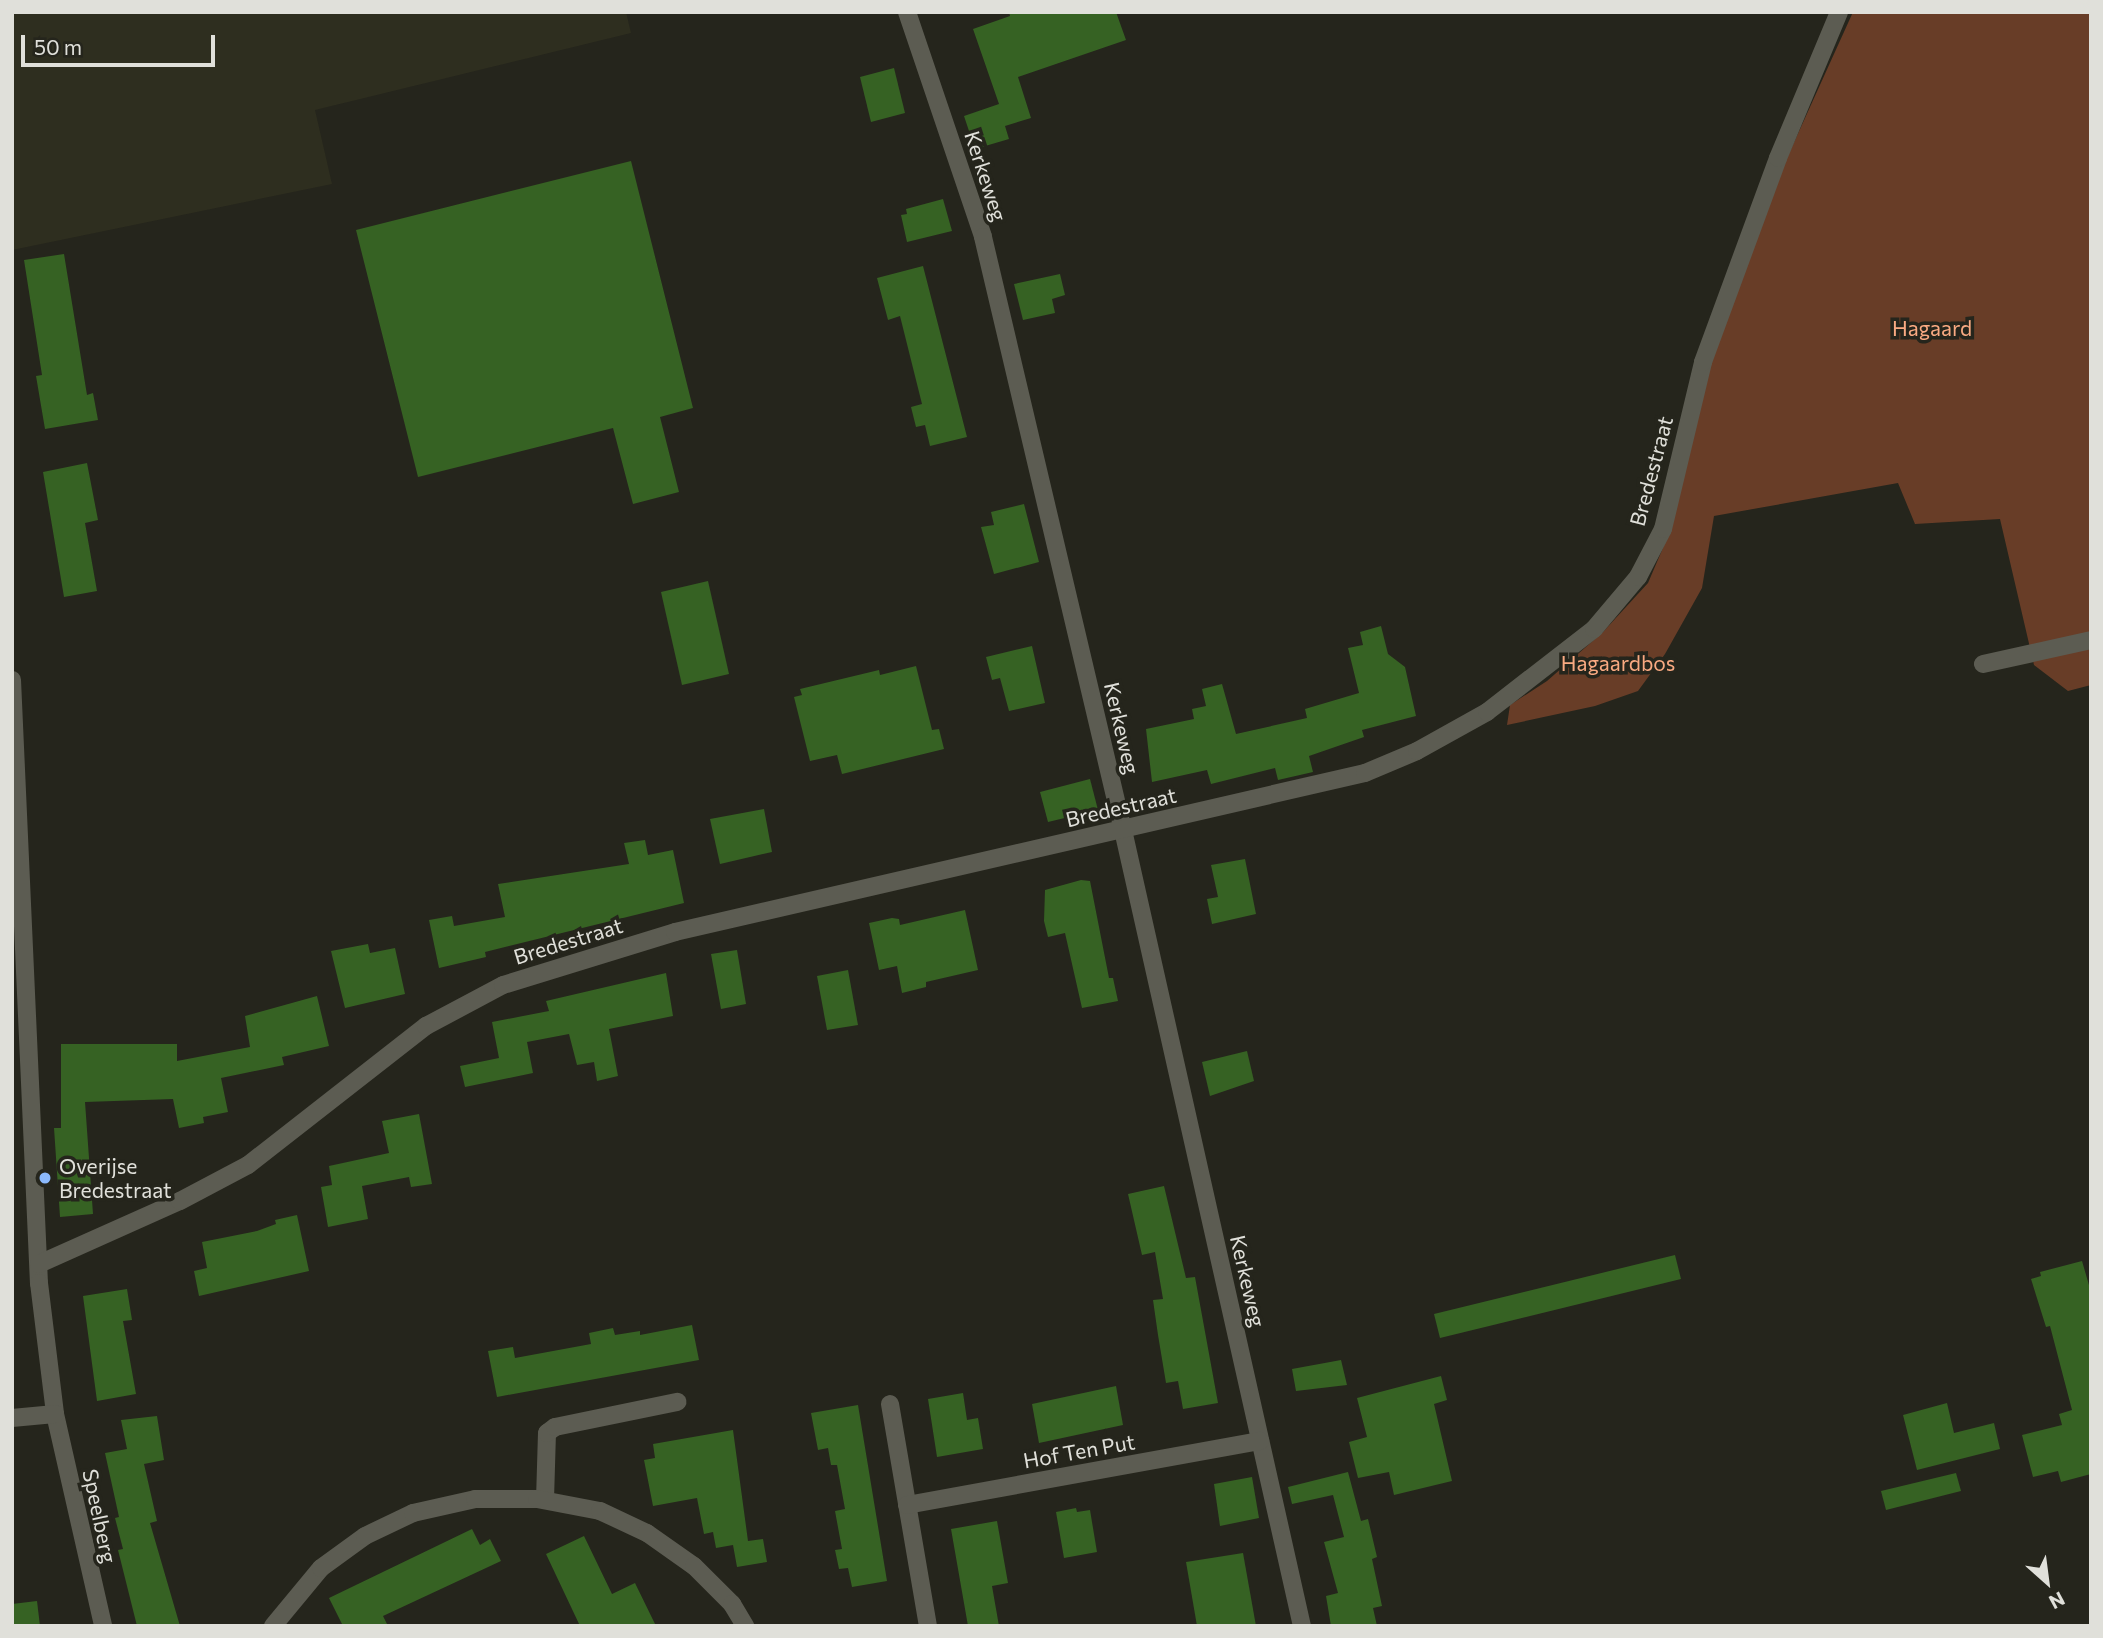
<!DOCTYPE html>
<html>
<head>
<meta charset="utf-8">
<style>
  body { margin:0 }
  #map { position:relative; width:2103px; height:1638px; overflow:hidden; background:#25251c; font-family:Commissioner,sans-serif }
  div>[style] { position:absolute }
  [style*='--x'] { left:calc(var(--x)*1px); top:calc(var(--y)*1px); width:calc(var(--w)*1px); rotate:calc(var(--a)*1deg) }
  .built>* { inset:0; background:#2e2e1f }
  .green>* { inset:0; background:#683d27 }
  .building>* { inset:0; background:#366223 }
  .minor>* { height:18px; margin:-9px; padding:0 9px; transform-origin:9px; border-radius:9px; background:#5c5c52 }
  .dots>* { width:19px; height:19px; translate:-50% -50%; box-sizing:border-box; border:4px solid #25251c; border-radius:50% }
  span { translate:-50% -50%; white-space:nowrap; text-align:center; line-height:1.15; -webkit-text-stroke:7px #25251c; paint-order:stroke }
  .street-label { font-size:21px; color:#e0e0da }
  .park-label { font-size:21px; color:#f9aa82 }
  .poi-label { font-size:21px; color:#e0e0da }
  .left { translate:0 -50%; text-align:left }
  .frame { position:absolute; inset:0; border:14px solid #e0e0da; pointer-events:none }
  .north { position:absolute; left:2012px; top:1547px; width:70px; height:70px; -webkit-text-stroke:5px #25251c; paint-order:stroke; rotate:152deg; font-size:19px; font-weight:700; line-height:28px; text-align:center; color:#e0e0da }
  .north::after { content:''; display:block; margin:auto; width:24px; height:32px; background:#e0e0da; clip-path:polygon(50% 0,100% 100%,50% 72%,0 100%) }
  .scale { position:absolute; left:21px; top:35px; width:194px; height:32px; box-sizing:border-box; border:4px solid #e0e0da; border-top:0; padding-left:9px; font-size:21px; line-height:24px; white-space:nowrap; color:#e0e0da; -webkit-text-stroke:5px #25251c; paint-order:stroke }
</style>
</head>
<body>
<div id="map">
  <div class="built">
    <div style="clip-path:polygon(12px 12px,626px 12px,631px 33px,315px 110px,332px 184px,12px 250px)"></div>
  </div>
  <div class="green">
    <div style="clip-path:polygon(1853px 12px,2091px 12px,2091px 685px,2068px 691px,2034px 665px,2000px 519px,1915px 524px,1898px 483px,1714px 516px,1702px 588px,1665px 654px,1638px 691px,1595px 706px,1507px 725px,1510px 705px,1547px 681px,1603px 632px,1648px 583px,1671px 529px,1709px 365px,1786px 160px)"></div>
  </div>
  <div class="building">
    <div style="clip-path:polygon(1009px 12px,1116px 12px,1126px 40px,1018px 77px,1031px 118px,1005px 126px,1009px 139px,975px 149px,964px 116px,999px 104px,973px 29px,1010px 16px)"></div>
    <div style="clip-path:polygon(894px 68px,905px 113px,871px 122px,860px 77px)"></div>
    <div style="clip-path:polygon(631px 161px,693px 408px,660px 417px,679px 492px,633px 504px,613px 428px,418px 477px,356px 230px)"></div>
    <div style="clip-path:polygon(943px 199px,952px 231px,907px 242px,901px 215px,907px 214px,906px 209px)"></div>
    <div style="clip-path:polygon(64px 254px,87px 395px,93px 393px,98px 420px,45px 429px,36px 376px,42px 375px,24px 260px)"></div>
    <div style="clip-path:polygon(923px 266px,967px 437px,930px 446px,925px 425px,916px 427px,911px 407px,922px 404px,900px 316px,888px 320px,877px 278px)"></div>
    <div style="clip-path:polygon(1060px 274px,1065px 295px,1052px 299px,1055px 313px,1023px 320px,1014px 284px)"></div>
    <div style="clip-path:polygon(87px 463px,98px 520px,85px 523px,97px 591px,64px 597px,43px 472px)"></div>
    <div style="clip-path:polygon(1024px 504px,1039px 562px,994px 574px,981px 527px,994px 525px,991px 512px)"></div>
    <div style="clip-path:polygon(708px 581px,729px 674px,682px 685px,661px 592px)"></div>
    <div style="clip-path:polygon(1381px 626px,1388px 654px,1405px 667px,1416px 716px,1362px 730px,1364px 737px,1309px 756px,1313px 772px,1278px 780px,1275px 768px,1211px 784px,1207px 770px,1152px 782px,1146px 729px,1194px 719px,1192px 709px,1206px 706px,1202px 689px,1222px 684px,1236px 734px,1307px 718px,1305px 709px,1359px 693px,1348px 648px,1363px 645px,1360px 632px)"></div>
    <div style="clip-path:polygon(1032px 646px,1045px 703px,1009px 711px,1000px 678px,992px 680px,986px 657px)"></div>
    <div style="clip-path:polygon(916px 666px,932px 730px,939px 729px,944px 749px,842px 774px,837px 755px,810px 761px,794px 697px,802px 695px,800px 689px,879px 670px,880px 675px)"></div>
    <div style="clip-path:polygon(1090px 779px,1098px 810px,1048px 822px,1040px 792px)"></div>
    <div style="clip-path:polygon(764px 809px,772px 852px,720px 864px,710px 819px)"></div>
    <div style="clip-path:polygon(645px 840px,648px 855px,673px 850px,684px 903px,485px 952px,486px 957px,439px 968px,429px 920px,452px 916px,454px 926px,505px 917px,498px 884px,629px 864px,624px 843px)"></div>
    <div style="clip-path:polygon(1245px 859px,1256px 914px,1212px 924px,1207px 899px,1218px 897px,1211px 865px)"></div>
    <div style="clip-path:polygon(1081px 880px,1090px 881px,1109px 978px,1113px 978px,1118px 1001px,1082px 1008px,1065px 933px,1048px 937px,1044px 921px,1045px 890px)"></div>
    <div style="clip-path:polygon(965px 910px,978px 970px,926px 982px,926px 987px,902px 993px,897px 966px,879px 970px,869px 923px,892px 918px,899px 919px,900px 925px)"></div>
    <div style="clip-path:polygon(368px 944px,370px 953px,395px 948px,405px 994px,345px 1008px,331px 951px)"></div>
    <div style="clip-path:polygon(737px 950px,746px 1004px,721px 1009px,711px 954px)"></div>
    <div style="clip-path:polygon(848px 970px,858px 1025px,827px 1030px,817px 976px)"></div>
    <div style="clip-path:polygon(666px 973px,673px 1016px,609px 1029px,618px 1076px,597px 1081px,594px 1062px,577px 1065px,569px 1034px,527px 1042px,533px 1073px,465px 1087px,460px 1066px,499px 1058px,492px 1022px,549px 1011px,546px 1001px)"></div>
    <div style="clip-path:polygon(317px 996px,329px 1046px,282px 1057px,284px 1065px,221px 1078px,228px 1112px,203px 1117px,204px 1123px,179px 1128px,173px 1099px,85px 1102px,93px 1214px,60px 1217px,54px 1128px,61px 1128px,61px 1044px,177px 1044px,177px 1061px,250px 1047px,245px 1016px)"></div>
    <div style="clip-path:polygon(1247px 1051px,1254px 1081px,1210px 1096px,1202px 1062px)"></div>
    <div style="clip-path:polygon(419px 1114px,432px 1184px,411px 1187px,409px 1177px,362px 1186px,368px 1219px,328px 1227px,321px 1187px,332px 1185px,329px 1166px,389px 1153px,382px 1121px)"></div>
    <div style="clip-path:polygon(1164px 1186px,1186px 1278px,1195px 1277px,1218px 1403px,1183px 1409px,1178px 1381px,1166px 1383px,1158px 1335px,1153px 1300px,1163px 1299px,1155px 1252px,1142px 1255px,1128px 1194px)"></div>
    <div style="clip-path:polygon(297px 1215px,309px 1271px,199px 1296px,194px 1271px,207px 1268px,202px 1242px,257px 1231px,276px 1224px,275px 1220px)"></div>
    <div style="clip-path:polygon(1675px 1255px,1681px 1279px,1440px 1338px,1434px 1314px)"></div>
    <div style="clip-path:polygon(2082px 1261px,2091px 1292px,2091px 1474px,2061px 1482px,2058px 1471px,2033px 1477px,2022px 1435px,2062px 1425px,2059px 1414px,2072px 1410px,2050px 1326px,2046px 1327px,2031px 1279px,2041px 1276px,2040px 1272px)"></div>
    <div style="clip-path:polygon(127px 1289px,132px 1320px,123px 1321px,136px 1394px,97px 1401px,83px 1296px)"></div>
    <div style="clip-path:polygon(692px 1325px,699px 1360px,497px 1397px,488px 1351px,513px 1347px,515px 1358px,591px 1344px,589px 1333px,613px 1328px,615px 1335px,640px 1331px,640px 1335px)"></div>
    <div style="clip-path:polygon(1341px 1360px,1347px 1385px,1296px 1391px,1292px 1369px)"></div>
    <div style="clip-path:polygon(1441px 1376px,1447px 1400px,1434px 1404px,1452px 1481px,1394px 1495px,1389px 1472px,1358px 1478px,1349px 1442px,1367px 1437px,1357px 1398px)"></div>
    <div style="clip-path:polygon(1116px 1386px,1123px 1425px,1039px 1443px,1032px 1404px)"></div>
    <div style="clip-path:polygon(963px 1393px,967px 1420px,978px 1418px,983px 1449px,937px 1457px,928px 1399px)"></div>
    <div style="clip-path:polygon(1947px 1403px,1954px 1433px,1994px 1423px,2000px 1449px,1917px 1470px,1903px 1415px)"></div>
    <div style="clip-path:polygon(858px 1405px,887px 1581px,852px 1587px,848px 1568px,839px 1569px,835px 1550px,842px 1549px,835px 1511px,845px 1509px,837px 1465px,831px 1465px,828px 1448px,818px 1450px,811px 1413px)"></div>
    <div style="clip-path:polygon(157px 1416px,164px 1460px,144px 1464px,157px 1521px,150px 1523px,180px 1626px,137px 1626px,118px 1550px,123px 1549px,115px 1518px,119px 1517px,105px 1453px,127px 1449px,121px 1420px)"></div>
    <div style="clip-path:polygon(733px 1430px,748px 1541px,763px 1539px,767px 1562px,737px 1567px,733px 1545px,716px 1548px,713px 1532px,704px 1534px,697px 1498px,653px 1506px,644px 1460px,655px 1458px,653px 1444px)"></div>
    <div style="clip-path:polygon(1348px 1472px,1361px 1521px,1368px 1519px,1377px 1557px,1372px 1559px,1382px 1606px,1373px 1608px,1377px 1626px,1331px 1626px,1326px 1596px,1338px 1593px,1324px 1542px,1344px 1537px,1333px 1495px,1292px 1504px,1288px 1487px)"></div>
    <div style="clip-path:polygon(1956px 1473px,1961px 1491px,1886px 1510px,1881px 1491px)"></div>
    <div style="clip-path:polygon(1252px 1477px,1259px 1518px,1220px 1526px,1214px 1484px)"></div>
    <div style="clip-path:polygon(1076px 1508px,1077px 1512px,1090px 1510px,1097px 1552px,1064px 1558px,1056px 1512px)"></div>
    <div style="clip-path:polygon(997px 1521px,1008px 1583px,992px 1586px,999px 1626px,968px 1626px,951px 1529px)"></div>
    <div style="clip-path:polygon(472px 1529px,480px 1545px,490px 1539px,501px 1561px,383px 1616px,388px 1626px,343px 1626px,329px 1598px)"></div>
    <div style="clip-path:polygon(584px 1536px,612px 1594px,635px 1583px,656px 1626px,580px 1626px,546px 1554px)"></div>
    <div style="clip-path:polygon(1243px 1553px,1256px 1626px,1197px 1626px,1186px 1562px)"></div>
    <div style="clip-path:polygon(37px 1601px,40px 1626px,12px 1626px,12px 1604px)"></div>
  </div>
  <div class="minor">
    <div style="--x:907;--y:12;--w:237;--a:71.3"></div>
    <div style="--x:983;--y:237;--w:609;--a:76.72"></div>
    <div style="--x:1123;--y:830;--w:816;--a:77.33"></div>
    <div style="--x:1983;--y:664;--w:111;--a:-12.5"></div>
    <div style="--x:12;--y:680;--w:604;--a:87.44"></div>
    <div style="--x:39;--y:1283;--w:132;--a:83"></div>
    <div style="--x:55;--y:1414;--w:217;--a:77.2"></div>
    <div style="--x:39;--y:1264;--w:154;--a:-24.1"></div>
    <div style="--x:180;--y:1201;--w:77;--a:-27.9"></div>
    <div style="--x:248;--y:1165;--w:226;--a:-38"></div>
    <div style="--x:426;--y:1026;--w:87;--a:-28"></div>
    <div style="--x:503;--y:985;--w:180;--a:-17.1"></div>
    <div style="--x:675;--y:932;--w:708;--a:-12.98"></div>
    <div style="--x:1365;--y:773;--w:56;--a:-22.9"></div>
    <div style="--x:1417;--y:751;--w:80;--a:-29.1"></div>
    <div style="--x:1487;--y:712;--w:135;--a:-37.8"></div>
    <div style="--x:1594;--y:629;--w:68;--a:-49.8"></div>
    <div style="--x:1638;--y:577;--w:54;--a:-62.5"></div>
    <div style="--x:1663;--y:529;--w:172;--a:-76.5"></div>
    <div style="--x:1703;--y:362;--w:217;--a:-69.8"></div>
    <div style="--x:1778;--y:158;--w:158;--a:-67.3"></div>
    <div style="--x:890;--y:1404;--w:225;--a:80.3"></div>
    <div style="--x:12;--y:1418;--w:43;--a:-5.3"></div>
    <div style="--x:545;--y:1500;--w:67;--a:-88.3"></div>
    <div style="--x:547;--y:1433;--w:10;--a:-37"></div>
    <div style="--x:555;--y:1427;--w:125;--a:-11.6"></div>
    <div style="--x:907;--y:1505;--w:359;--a:-10.3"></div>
    <div style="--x:273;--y:1626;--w:75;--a:-50.4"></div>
    <div style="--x:321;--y:1568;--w:54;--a:-36"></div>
    <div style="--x:365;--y:1536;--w:53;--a:-25.6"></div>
    <div style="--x:413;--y:1513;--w:64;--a:-12.7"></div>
    <div style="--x:475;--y:1499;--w:62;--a:0"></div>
    <div style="--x:537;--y:1499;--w:64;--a:10.8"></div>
    <div style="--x:600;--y:1511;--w:52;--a:25.1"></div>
    <div style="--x:647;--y:1533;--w:57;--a:35.1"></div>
    <div style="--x:694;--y:1566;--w:54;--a:45"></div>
    <div style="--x:732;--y:1604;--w:26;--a:59"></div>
  </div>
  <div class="dots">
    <div style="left:45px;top:1178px;background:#8cb9fc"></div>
  </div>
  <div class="street-label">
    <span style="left:986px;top:176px;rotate:72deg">Kerkeweg</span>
    <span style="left:1651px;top:471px;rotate:-75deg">Bredestraat</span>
    <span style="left:1122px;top:728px;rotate:77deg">Kerkeweg</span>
    <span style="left:1121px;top:807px;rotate:-13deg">Bredestraat</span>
    <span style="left:568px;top:941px;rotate:-17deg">Bredestraat</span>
    <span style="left:1248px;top:1281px;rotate:77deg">Kerkeweg</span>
    <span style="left:1079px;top:1451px;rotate:-10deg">Hof Ten Put</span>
    <span style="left:100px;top:1516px;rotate:78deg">Speelberg</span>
  </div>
  <div class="park-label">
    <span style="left:1932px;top:328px">Hagaard</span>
    <span style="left:1618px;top:663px">Hagaardbos</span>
  </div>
  <div class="poi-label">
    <span class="left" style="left:59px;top:1178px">Overijse<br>Bredestraat</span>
  </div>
  <div class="frame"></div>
  <div class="north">N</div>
  <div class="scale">50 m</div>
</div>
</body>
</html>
